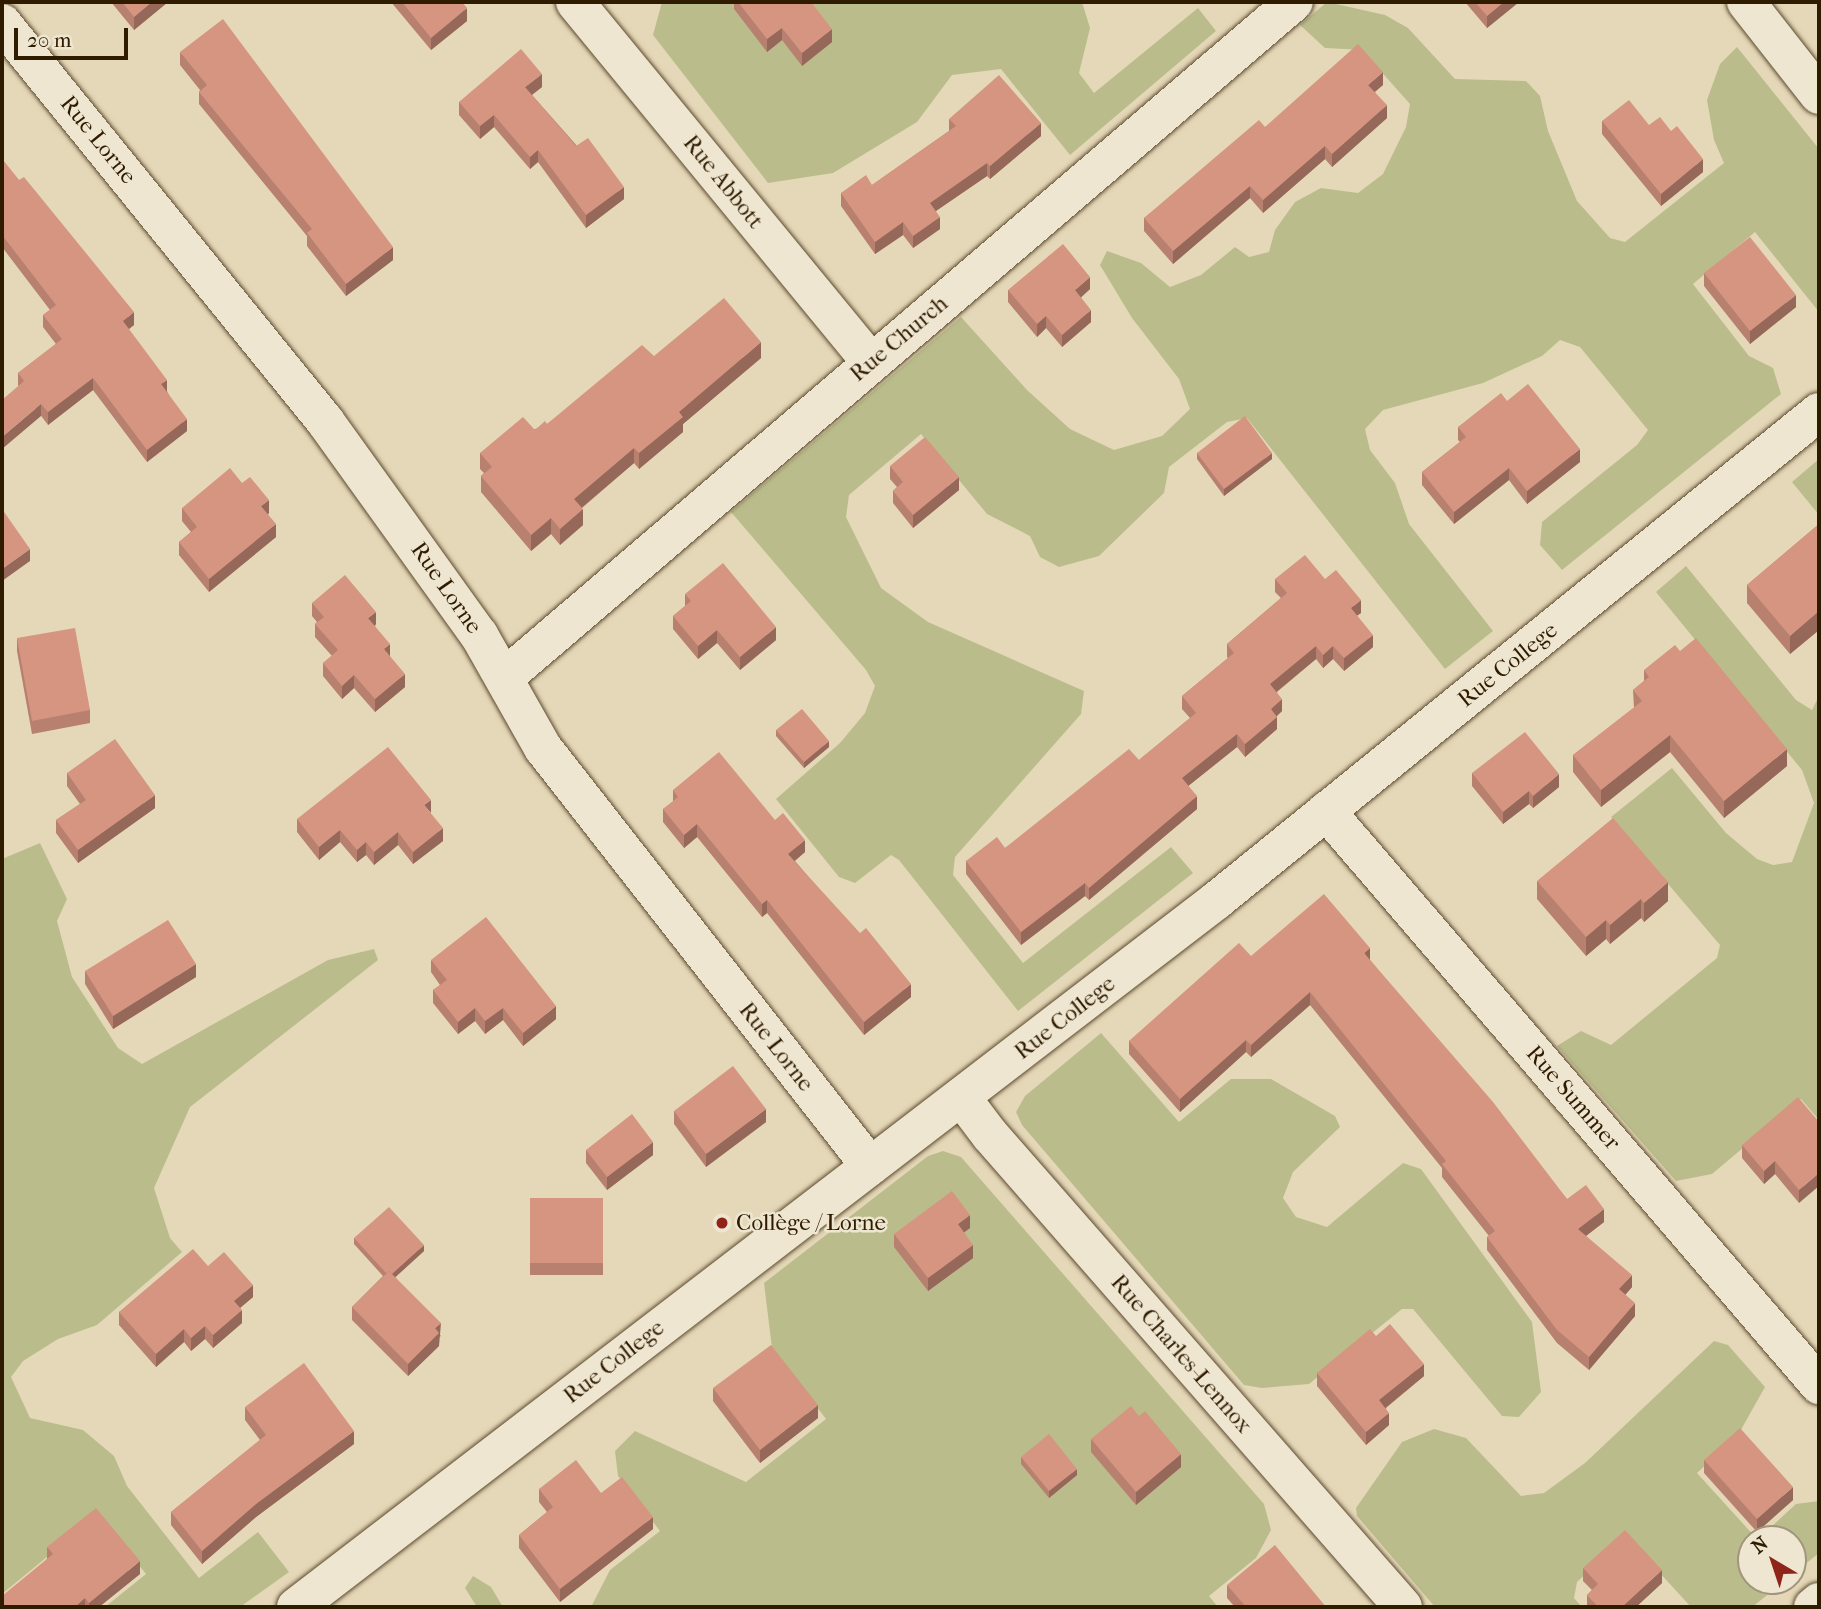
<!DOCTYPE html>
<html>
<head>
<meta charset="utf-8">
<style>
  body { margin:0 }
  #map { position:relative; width:1821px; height:1609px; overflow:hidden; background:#e5d8b8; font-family:"IM FELL French Canon",serif }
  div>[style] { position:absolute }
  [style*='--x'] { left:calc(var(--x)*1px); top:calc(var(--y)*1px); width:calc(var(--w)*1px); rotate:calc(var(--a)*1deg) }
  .green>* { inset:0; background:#babd8b }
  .roads { filter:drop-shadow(0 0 2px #5c4a2e) drop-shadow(0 0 2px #5c4a2e) }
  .minor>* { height:38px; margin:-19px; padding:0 19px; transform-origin:19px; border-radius:19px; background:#eee6d1 }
  .wall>* { inset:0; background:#b7806f }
  .shaded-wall>* { inset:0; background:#95685a }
  .building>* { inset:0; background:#d59581 }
  .dots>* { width:19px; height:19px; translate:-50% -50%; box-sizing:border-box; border:4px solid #eee6d1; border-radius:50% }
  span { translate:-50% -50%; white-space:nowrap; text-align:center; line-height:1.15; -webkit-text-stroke:5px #eee6d1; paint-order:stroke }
  .street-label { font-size:23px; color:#2f1b00 }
  .poi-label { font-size:23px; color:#2f1b00 }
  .left { translate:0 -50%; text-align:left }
  .frame { position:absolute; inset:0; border:4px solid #2f1b00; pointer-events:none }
  .north { position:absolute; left:1737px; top:1525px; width:70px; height:70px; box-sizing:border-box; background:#eee6d1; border:2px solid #a2957d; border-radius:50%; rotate:321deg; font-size:19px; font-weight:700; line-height:28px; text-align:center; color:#2f1b00 }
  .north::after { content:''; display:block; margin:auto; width:24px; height:32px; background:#8f2418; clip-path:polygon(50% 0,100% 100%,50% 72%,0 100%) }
  .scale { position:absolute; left:14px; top:28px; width:114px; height:32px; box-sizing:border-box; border:4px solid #2f1b00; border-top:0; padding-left:9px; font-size:21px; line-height:24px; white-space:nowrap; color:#2f1b00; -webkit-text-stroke:5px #eee6d1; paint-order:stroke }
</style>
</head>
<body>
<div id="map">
  <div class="green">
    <div style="clip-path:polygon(662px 2px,1082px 2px,1090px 28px,1079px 73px,1094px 93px,1198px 8px,1216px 31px,1070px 155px,1001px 69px,952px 75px,917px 122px,833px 173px,768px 183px,653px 35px)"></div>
    <div style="clip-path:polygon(1327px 2px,1385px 15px,1408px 28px,1455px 79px,1526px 81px,1540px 96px,1548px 131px,1577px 201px,1610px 238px,1625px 242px,1724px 163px,1714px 140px,1707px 100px,1720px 64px,1737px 47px,1819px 149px,1819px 312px,1755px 232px,1693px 284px,1749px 356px,1773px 368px,1781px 394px,1562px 570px,1540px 545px,1542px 522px,1637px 445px,1648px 430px,1580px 347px,1560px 340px,1542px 356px,1483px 383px,1383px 410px,1365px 429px,1370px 450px,1395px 483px,1409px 524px,1493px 631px,1445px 669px,1247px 418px,1227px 422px,1169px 467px,1164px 493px,1099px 556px,1059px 567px,1040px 557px,1030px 536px,987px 514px,921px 434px,849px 495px,846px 517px,881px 588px,928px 622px,1084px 691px,1081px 714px,955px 857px,953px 875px,1023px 963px,1171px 847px,1193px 873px,1018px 1011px,899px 860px,891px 855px,855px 883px,839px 877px,776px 799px,840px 743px,865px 713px,875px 686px,866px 670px,731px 512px,961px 317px,1027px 390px,1070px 429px,1114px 450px,1162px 436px,1190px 409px,1179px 379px,1132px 318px,1100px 265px,1107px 251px,1141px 263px,1170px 287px,1201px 275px,1235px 247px,1249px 257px,1269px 252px,1275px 230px,1295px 202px,1321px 188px,1358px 193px,1383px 174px,1406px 127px,1410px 104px,1362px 50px,1325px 48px,1300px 25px)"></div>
    <div style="clip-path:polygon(1819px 459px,1819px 515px,1792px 482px)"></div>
    <div style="clip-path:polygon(1686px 566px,1796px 700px,1812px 710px,1819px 696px,1819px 1120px,1801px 1099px,1712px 1174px,1676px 1181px,1557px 1046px,1581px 1031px,1611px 1045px,1717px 958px,1720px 945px,1611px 817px,1672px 768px,1726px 833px,1757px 859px,1773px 865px,1792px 862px,1814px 803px,1802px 770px,1656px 592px)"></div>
    <div style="clip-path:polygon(40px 843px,67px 899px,57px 921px,72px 977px,118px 1048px,142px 1064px,328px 960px,374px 949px,378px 960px,190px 1107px,154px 1188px,170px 1238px,182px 1252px,97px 1325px,58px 1339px,23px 1361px,11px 1377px,30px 1418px,83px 1430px,114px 1456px,127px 1486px,199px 1578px,258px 1532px,289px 1572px,240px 1607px,105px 1607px,146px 1574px,98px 1515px,2px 1594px,2px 859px)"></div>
    <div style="clip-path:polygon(1101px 1033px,1179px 1122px,1231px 1079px,1271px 1079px,1335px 1116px,1340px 1127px,1293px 1172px,1283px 1198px,1296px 1217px,1327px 1227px,1403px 1163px,1421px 1169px,1532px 1322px,1541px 1392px,1519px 1417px,1502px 1416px,1413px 1309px,1402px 1309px,1309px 1384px,1262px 1388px,1244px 1385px,1022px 1125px,1016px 1112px,1025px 1096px)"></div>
    <div style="clip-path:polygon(943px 1151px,961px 1157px,1264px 1504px,1271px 1530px,1256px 1558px,1209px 1596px,1218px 1607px,591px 1607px,610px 1570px,660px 1531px,618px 1476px,615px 1451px,635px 1431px,746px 1482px,826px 1419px,772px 1348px,764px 1283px,928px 1156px)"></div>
    <div style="clip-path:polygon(1714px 1341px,1728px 1345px,1765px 1387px,1738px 1435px,1697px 1473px,1757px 1539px,1751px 1539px,1751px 1581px,1785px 1581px,1752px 1607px,1691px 1607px,1626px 1536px,1577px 1582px,1574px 1598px,1582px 1607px,1435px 1607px,1357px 1516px,1356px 1508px,1402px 1442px,1434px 1429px,1466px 1438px,1521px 1496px,1544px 1493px,1585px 1463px)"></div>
    <div style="clip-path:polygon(1819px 1501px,1819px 1553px,1793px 1574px,1793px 1539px,1758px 1539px,1796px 1504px)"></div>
    <div style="clip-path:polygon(473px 1576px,491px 1587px,503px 1607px,477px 1607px,465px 1588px)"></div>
  </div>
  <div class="roads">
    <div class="minor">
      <div style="--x:575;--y:2;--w:466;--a:50.6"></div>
      <div style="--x:1746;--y:2;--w:118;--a:51.9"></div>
      <div style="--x:2;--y:23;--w:513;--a:50.94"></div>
      <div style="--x:325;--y:421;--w:264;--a:54.3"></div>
      <div style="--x:479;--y:635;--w:130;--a:60.5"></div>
      <div style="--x:543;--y:748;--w:531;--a:51.96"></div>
      <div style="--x:505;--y:677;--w:1038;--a:-40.55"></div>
      <div style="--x:1326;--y:811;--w:757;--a:49.34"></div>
      <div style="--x:962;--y:1098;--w:46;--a:52.9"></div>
      <div style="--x:990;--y:1135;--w:627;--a:48.81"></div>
      <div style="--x:296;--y:1607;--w:1161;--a:-37.51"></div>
      <div style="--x:1217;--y:900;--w:775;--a:-39.03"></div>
      <div style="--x:1813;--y:1607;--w:8;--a:-40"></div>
    </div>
  </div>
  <div class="wall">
    <div style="clip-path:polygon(111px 2px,168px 2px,134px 30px)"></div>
    <div style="clip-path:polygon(391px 2px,462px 2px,467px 21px,431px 50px)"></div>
    <div style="clip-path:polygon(734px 2px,811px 2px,832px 42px,802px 66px,782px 40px,767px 52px,734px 9px)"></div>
    <div style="clip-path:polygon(1465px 2px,1519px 2px,1487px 28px)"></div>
    <div style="clip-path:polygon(180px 52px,393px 260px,346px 296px,307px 246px,307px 236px,199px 104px,199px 92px,200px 90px,180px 65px)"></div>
    <div style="clip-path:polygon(1383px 85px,1375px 92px,1387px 118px,1332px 167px,1325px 159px,1263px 213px,1250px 198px,1173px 264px,1144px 231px,1144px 218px,1265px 127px)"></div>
    <div style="clip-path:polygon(542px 87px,532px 95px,624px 199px,586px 228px,538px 162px,530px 169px,494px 127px,480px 139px,459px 115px,459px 102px)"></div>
    <div style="clip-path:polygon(949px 119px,1041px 136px,990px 179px,987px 176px,936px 211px,940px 229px,913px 248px,903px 235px,875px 254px,841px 206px,841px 193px,872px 185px,949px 131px)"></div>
    <div style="clip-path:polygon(1602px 121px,1649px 125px,1703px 172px,1661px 206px,1602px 134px)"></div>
    <div style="clip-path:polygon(2px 159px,134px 325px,128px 329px,167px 391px,187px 431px,147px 462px,93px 390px,48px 425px,18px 385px,18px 373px,56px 344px,43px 327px,43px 315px,50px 310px,2px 247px)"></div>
    <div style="clip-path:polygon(1704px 273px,1796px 307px,1750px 344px,1704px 286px)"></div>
    <div style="clip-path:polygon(1090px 289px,1081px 297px,1091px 322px,1062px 347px,1046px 328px,1037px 337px,1008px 302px,1008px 290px)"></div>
    <div style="clip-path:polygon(654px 356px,761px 358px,683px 424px,683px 432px,639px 469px,634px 463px,582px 508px,583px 525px,560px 545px,551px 534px,531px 551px,481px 492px,481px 476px,484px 473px,480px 469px,480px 453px,547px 424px)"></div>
    <div style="clip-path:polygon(1507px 401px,1580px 462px,1527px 504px,1509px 480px,1454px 524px,1422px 485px,1422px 472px,1460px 442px,1458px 440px,1458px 427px)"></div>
    <div style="clip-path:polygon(1197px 453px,1272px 459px,1224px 496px,1197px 459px)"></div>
    <div style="clip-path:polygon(890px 466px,959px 490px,913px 528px,893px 503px,893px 491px,897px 487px,890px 479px)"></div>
    <div style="clip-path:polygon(182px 508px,269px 513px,268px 514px,276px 537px,209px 592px,179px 555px,179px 542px,191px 532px,182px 521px)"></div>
    <div style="clip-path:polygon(1819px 524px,1819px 630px,1790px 654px,1747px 603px,1747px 585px)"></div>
    <div style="clip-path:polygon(1275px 579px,1325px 579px,1361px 613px,1357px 615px,1373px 647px,1344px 671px,1333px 659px,1323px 668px,1316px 659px,1277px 692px,1282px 711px,1277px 716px,1277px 729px,1245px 757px,1237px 747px,1188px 786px,1197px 809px,1089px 900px,1085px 896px,1021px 945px,966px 874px,966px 861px,1005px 848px,1139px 760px,1190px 718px,1182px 709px,1182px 696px,1228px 658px,1227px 657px,1227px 644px,1281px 598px,1275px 592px)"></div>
    <div style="clip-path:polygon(685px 594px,776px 640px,740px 670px,717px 643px,698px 659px,673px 629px,673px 616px,685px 606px)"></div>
    <div style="clip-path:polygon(312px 603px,376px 624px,375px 626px,405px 687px,375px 712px,354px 688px,342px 699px,323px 676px,323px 663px,332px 656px,315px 637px,315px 624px,317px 622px,312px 616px)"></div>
    <div style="clip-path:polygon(17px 638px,90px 710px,90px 723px,32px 734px,17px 651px)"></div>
    <div style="clip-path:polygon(1644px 670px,1787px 766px,1724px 818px,1670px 752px,1601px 807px,1573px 772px,1573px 755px,1634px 708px,1633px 690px,1644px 681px)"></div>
    <div style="clip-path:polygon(776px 730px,829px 747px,804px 768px,776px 736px)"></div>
    <div style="clip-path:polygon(67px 773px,155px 808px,78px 863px,56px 833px,56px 820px,80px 804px,67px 786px)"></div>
    <div style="clip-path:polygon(1472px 773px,1559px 787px,1533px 808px,1529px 804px,1503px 824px,1472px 786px)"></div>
    <div style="clip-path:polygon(673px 790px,775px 820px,805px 852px,795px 861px,911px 997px,864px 1035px,767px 913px,762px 917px,697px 837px,684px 848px,663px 822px,663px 809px,673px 802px)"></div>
    <div style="clip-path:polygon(430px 813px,443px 841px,413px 864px,398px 845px,374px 865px,366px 855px,357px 862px,340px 842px,319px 860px,297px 832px,297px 819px)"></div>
    <div style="clip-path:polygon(1537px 881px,1668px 901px,1644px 922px,1641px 918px,1610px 944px,1606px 939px,1586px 956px,1537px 899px)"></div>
    <div style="clip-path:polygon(1251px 956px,1370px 960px,1567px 1199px,1604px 1222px,1586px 1236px,1632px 1287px,1625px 1295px,1635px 1316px,1589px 1370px,1557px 1343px,1487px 1250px,1487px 1237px,1489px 1236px,1442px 1177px,1442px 1168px,1310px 1005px,1251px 1057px,1246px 1052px,1180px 1112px,1129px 1054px,1129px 1041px)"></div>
    <div style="clip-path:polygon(431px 960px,556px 1019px,523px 1046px,503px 1020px,485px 1034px,475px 1021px,458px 1034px,433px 1003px,433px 990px,440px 985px,431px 972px)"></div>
    <div style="clip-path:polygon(85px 971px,196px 977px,113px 1029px,85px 984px)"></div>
    <div style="clip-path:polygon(674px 1111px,766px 1122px,706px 1167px,674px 1124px)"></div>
    <div style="clip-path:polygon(1819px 1122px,1799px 1203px,1775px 1174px,1764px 1184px,1742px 1158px,1742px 1145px)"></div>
    <div style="clip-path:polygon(586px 1150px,653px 1155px,607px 1190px,586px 1163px)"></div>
    <div style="clip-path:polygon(530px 1198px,603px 1198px,603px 1275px,530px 1275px)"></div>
    <div style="clip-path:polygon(970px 1228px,964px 1232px,973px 1258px,928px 1291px,894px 1247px,894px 1234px)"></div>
    <div style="clip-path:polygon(354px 1238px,424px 1251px,395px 1277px,441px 1336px,439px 1337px,439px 1346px,408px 1376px,352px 1320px,352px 1307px,383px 1276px,354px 1244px)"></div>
    <div style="clip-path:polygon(208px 1266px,253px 1297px,240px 1308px,242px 1323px,213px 1348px,205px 1339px,191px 1351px,184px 1342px,156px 1367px,119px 1325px,119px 1312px)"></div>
    <div style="clip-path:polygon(1376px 1336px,1424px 1376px,1386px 1408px,1389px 1425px,1366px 1445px,1317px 1386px,1317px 1373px)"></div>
    <div style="clip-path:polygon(713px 1388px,818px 1418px,760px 1463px,713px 1401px)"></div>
    <div style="clip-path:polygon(245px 1407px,354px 1444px,256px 1517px,202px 1564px,171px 1525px,171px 1512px,260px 1440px,245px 1420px)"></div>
    <div style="clip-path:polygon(1091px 1439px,1181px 1467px,1136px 1505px,1091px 1452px)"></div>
    <div style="clip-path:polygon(1021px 1457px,1077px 1475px,1049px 1498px,1021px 1464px)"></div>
    <div style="clip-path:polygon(1704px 1460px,1793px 1500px,1757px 1532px,1704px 1473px)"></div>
    <div style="clip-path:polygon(539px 1489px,601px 1493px,653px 1529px,560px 1602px,519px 1548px,519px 1535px,547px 1512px,539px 1502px)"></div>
    <div style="clip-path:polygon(47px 1547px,140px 1574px,99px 1607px,2px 1607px,47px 1559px)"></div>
    <div style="clip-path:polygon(1583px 1568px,1662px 1583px,1636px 1607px,1587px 1607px,1587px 1595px,1592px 1590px,1583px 1581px)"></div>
    <div style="clip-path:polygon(1227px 1585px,1326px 1607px,1235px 1607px,1227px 1598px)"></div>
  </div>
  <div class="shaded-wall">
    <div style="clip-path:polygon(152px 2px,168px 2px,134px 30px,134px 17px)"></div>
    <div style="clip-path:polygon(1504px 2px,1519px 2px,1487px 28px,1487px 16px)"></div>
    <div style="clip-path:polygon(467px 8px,467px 21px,431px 50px,431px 38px)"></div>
    <div style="clip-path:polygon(782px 28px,782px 40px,767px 52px,767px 39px)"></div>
    <div style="clip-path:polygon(832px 29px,832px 42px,802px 66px,802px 53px)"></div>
    <div style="clip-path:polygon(1383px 72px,1383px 85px,1368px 97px,1368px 85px)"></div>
    <div style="clip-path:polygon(542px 74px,542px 87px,525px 100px,525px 87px)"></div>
    <div style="clip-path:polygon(1387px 105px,1387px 118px,1332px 167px,1332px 154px)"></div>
    <div style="clip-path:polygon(494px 115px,494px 127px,480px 139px,480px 126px)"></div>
    <div style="clip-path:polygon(1041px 123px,1041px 136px,990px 179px,990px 166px)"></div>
    <div style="clip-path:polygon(1325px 146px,1325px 159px,1263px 213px,1263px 200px)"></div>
    <div style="clip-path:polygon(538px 150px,538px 162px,530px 169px,530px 157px)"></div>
    <div style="clip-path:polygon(1703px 159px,1703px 172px,1661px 206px,1661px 194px)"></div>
    <div style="clip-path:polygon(987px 163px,987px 176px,930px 215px,930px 203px)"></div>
    <div style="clip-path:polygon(1250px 186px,1250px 198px,1173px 264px,1173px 251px)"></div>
    <div style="clip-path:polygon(624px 187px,624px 199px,586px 228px,586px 215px)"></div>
    <div style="clip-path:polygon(940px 217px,940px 229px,913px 248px,913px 236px)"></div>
    <div style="clip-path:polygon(903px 222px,903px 235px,875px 254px,875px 242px)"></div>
    <div style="clip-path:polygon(393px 247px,393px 260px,346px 296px,346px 284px)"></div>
    <div style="clip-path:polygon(1090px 277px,1090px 289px,1075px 303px,1075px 290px)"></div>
    <div style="clip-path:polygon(1796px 295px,1796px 307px,1750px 344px,1750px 331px)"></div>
    <div style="clip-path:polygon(1091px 310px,1091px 322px,1062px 347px,1062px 335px)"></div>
    <div style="clip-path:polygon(134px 312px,134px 325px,123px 334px,123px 321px)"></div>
    <div style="clip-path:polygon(1046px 316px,1046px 328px,1037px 337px,1037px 324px)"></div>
    <div style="clip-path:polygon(761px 342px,761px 358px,683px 424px,683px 432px,639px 469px,639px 453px,679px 412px)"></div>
    <div style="clip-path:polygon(93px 378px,93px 390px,48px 425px,48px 412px)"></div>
    <div style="clip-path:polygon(167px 380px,167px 392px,161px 384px)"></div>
    <div style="clip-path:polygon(41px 404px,41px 416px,2px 449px,2px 437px)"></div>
    <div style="clip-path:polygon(187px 419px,187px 431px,147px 462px,147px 450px)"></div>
    <div style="clip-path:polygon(634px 448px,634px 463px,574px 514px,574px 499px)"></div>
    <div style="clip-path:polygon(1580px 449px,1580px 462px,1527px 504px,1527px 491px)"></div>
    <div style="clip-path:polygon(1272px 453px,1272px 459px,1224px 496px,1224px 489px)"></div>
    <div style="clip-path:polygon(1509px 468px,1509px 480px,1454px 524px,1454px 512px)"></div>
    <div style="clip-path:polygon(959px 477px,959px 490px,913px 528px,913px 515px)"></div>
    <div style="clip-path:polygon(269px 500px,269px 513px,261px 519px,261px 506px)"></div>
    <div style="clip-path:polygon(583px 509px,583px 525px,560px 545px,560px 529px)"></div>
    <div style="clip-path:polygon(551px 518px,551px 534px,531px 551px,531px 535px)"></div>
    <div style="clip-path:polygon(276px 524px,276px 537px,209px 592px,209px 579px)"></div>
    <div style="clip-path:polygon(30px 549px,30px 561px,2px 581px,2px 569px)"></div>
    <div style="clip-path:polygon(1361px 600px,1361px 613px,1351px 620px,1351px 608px)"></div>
    <div style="clip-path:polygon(1819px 611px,1819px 630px,1790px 654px,1790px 636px)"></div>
    <div style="clip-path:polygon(376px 612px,376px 624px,368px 631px,368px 618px)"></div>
    <div style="clip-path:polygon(776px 627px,776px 640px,740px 670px,740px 657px)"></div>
    <div style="clip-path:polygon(717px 630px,717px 643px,698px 659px,698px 646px)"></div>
    <div style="clip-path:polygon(1373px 635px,1373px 647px,1344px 671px,1344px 658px)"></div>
    <div style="clip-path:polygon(390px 644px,390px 657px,384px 649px)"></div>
    <div style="clip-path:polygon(1316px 646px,1316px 659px,1270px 697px,1270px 684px)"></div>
    <div style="clip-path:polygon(1333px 646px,1333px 659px,1323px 668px,1323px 655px)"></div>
    <div style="clip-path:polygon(405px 674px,405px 687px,375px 712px,375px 699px)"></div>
    <div style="clip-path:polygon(354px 675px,354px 688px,342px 699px,342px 686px)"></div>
    <div style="clip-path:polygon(1282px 699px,1282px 711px,1271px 721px,1271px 709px)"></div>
    <div style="clip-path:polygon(1277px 717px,1277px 729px,1245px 757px,1245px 744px)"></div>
    <div style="clip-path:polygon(1237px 734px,1237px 747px,1182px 791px,1182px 778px)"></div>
    <div style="clip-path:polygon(1670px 735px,1670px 752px,1601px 807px,1601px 790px)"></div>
    <div style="clip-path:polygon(829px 741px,829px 747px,804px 768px,804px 762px)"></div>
    <div style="clip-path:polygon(1787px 749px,1787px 766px,1724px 818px,1724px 801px)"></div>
    <div style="clip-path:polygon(1559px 774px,1559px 787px,1533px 808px,1533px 796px)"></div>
    <div style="clip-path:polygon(1529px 791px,1529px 804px,1503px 824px,1503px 812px)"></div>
    <div style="clip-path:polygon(155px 795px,155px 808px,78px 863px,78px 850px)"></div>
    <div style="clip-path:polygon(1197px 796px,1197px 809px,1089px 900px,1089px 888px)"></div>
    <div style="clip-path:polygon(431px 800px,431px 813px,424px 805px)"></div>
    <div style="clip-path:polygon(697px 824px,697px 837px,684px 848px,684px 835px)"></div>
    <div style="clip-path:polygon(443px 828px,443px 841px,413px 864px,413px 852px)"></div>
    <div style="clip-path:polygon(340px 830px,340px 842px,319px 860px,319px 847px)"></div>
    <div style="clip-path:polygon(398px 832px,398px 845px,374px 865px,374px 852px)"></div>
    <div style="clip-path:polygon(805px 840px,805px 852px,788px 866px,788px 854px)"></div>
    <div style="clip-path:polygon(366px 842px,366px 855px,357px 862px,357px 850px)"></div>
    <div style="clip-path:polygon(1668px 882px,1668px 901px,1644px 922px,1644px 903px)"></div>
    <div style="clip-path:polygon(1085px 883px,1085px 896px,1021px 945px,1021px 932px)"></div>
    <div style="clip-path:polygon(1641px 899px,1641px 918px,1610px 944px,1610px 925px)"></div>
    <div style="clip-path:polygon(767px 900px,767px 913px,762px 917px,762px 904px)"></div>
    <div style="clip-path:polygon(1606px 920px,1606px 939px,1586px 956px,1586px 937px)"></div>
    <div style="clip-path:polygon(1370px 948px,1370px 961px,1364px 953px)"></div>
    <div style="clip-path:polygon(196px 964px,196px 977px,113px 1029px,113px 1016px)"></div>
    <div style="clip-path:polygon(911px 984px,911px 997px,864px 1035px,864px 1022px)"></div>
    <div style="clip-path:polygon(1310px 992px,1310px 1005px,1251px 1057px,1251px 1045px)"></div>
    <div style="clip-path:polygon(556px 1006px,556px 1019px,523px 1046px,523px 1033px)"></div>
    <div style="clip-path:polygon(475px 1008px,475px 1021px,458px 1034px,458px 1022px)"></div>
    <div style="clip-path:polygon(503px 1008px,503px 1020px,485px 1034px,485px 1021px)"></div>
    <div style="clip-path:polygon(1246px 1040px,1246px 1052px,1180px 1112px,1180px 1099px)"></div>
    <div style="clip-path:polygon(766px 1109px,766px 1122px,706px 1167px,706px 1154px)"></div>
    <div style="clip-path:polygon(653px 1142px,653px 1155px,607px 1190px,607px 1177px)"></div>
    <div style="clip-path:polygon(1775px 1161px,1775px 1174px,1764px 1184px,1764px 1171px)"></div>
    <div style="clip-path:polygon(1819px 1173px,1819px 1186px,1799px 1203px,1799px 1190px)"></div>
    <div style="clip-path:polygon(1604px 1209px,1604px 1222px,1578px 1242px,1578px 1229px)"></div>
    <div style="clip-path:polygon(970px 1215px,970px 1228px,958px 1237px,958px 1224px)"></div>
    <div style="clip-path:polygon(424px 1245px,424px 1251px,389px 1283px,389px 1276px)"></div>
    <div style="clip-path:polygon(973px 1245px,973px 1258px,928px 1291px,928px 1278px)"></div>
    <div style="clip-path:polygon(1632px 1275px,1632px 1287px,1619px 1302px,1619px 1289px)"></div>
    <div style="clip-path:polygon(253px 1285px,253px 1297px,234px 1313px,234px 1301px)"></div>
    <div style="clip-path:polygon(1635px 1303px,1635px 1316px,1589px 1370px,1589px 1357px)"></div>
    <div style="clip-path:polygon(242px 1310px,242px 1323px,213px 1348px,213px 1335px)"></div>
    <div style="clip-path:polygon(441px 1323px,439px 1346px,408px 1376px,408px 1364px,435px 1328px)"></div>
    <div style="clip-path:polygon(205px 1326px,205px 1339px,191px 1351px,191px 1338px)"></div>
    <div style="clip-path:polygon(184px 1329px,184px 1342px,156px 1367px,156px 1354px)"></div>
    <div style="clip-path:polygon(1424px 1364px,1424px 1376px,1379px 1413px,1379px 1400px)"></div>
    <div style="clip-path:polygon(818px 1405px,818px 1418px,760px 1463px,760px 1450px)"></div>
    <div style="clip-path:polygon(1389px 1413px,1389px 1425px,1366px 1445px,1366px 1432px)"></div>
    <div style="clip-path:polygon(354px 1431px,354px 1444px,256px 1517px,202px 1564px,202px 1551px,256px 1504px)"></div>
    <div style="clip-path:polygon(1181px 1454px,1181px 1467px,1136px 1505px,1136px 1492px)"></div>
    <div style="clip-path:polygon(1077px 1469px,1077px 1475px,1049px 1498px,1049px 1491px)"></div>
    <div style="clip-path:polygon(1793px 1487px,1793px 1500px,1757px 1532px,1757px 1519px)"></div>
    <div style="clip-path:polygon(653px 1517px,653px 1529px,560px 1602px,560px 1589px)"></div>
    <div style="clip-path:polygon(140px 1561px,140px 1574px,99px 1607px,89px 1607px,89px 1603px)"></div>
    <div style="clip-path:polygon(1662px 1570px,1662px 1583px,1636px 1607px,1622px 1607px)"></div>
    <div style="clip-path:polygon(85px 1598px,85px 1607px,75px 1607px)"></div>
  </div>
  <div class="building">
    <div style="clip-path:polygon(122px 2px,152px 2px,134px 17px)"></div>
    <div style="clip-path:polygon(402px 2px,462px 2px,467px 8px,431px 38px)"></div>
    <div style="clip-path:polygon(738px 2px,811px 2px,832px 29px,802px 53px,782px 28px,767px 39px)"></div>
    <div style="clip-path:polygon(1475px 2px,1504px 2px,1487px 16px)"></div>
    <div style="clip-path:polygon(223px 19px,393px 247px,346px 284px,307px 233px,312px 229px,199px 92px,207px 85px,180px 52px)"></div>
    <div style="clip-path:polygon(1358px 44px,1383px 72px,1368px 85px,1387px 105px,1332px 154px,1325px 146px,1263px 200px,1250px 186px,1173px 251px,1144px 218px,1259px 120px,1265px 127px)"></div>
    <div style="clip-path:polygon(521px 49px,542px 74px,525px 87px,576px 146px,588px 138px,624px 187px,586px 215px,538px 150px,530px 157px,494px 115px,480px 126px,459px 102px)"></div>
    <div style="clip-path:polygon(999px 75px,1041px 123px,990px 166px,987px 163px,930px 203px,940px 217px,913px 236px,903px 222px,875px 242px,841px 193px,866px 175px,872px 185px,956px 126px,949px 119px)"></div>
    <div style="clip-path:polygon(1629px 100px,1649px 125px,1660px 117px,1671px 131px,1677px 126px,1703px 159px,1661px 194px,1602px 121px)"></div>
    <div style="clip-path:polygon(2px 159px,19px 180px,24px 177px,134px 312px,123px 321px,167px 380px,161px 384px,187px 419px,147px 450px,93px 378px,48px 412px,41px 404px,2px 437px,2px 400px,24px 381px,18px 373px,62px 339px,43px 315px,56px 305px,2px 235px)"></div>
    <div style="clip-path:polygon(1750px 237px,1796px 295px,1750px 331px,1704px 273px)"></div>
    <div style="clip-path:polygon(1063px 244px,1090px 277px,1075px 290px,1091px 310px,1062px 335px,1046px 316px,1037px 324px,1008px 290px)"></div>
    <div style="clip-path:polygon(724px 298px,761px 342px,679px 412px,683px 417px,639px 453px,634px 448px,574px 499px,583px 509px,560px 529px,551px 518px,531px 535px,481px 476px,492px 467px,480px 453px,523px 417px,535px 430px,545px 421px,547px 424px,642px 345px,654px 356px)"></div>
    <div style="clip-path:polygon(1528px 384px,1580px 449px,1527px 491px,1509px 468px,1454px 512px,1422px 472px,1466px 437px,1458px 427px,1501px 393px,1507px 401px)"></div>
    <div style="clip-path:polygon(1245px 416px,1272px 453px,1224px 489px,1197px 453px)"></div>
    <div style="clip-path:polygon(925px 437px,959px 477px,913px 515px,893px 491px,903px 482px,890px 466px)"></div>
    <div style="clip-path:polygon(230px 468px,242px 483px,250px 477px,269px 500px,261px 506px,276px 524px,209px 579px,179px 542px,197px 527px,182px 508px)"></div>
    <div style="clip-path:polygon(2px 509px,30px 549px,2px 569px)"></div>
    <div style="clip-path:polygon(1819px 524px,1819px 611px,1790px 636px,1747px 585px)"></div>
    <div style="clip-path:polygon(1305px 555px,1325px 579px,1336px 570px,1361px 600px,1351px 608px,1373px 635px,1344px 658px,1333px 646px,1323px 655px,1316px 646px,1270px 684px,1282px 699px,1271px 709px,1277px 717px,1245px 744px,1237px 734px,1182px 778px,1197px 796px,1089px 888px,1085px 883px,1021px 932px,966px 861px,997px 837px,1005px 848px,1129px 749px,1139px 760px,1196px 713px,1182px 696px,1234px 653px,1227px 644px,1287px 593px,1275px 579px)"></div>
    <div style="clip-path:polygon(723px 563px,776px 627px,740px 657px,717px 630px,698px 646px,673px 616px,691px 601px,685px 594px)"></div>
    <div style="clip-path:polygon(345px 575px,376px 612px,368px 618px,390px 644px,384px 649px,405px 674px,375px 699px,354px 675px,342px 686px,323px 663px,338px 650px,315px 624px,324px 617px,312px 603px)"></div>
    <div style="clip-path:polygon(75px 628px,90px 710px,32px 721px,17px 638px)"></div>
    <div style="clip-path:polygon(1696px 638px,1787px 749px,1724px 801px,1670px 735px,1601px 790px,1573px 755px,1642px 701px,1633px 690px,1649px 677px,1644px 670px,1675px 645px,1680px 651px)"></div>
    <div style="clip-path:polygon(802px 709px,829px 741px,804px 762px,776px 730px)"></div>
    <div style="clip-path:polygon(1525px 732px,1559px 774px,1533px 796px,1529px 791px,1503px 812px,1472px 773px)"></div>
    <div style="clip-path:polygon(115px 739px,155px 795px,78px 850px,56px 820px,86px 800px,67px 773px)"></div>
    <div style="clip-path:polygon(388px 747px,431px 800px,424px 805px,443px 828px,413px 852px,398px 832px,374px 852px,366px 842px,357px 850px,340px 830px,319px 847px,297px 819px)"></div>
    <div style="clip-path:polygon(719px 752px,775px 820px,783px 813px,805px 840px,788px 854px,860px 933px,866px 928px,911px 984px,864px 1022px,767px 900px,762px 904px,697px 824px,684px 835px,663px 809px,678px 797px,673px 790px)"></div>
    <div style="clip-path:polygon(1613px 818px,1668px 882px,1644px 903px,1641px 899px,1610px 925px,1606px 920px,1586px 937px,1537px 881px)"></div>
    <div style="clip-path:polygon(1324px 894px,1370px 948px,1364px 953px,1493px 1102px,1567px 1199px,1586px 1185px,1604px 1209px,1578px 1229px,1632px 1275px,1619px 1289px,1635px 1303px,1589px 1357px,1557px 1330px,1487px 1237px,1495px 1231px,1442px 1164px,1446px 1161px,1310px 992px,1251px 1045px,1246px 1040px,1180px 1099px,1129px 1041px,1239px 943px,1251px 956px)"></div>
    <div style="clip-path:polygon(486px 917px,556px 1006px,523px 1033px,503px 1008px,485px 1021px,475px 1008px,458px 1022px,433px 990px,447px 980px,431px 960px)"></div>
    <div style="clip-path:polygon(168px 920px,196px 964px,113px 1016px,85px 971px)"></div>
    <div style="clip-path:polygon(733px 1066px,766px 1109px,706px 1154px,674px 1111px)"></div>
    <div style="clip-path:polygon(1798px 1097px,1819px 1122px,1819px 1173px,1799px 1190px,1775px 1161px,1764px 1171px,1742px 1145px)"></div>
    <div style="clip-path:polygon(632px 1114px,653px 1142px,607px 1177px,586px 1150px)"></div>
    <div style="clip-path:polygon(952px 1191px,970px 1215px,958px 1224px,973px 1245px,928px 1278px,894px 1234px)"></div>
    <div style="clip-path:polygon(530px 1198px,603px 1198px,603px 1263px,530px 1263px)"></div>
    <div style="clip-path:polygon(389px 1207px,424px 1245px,392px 1274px,389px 1271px,386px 1273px,354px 1238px)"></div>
    <div style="clip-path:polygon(193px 1249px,208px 1266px,224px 1252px,253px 1285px,234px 1301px,242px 1310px,213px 1335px,205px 1326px,191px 1338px,184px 1329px,156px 1354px,119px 1312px)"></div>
    <div style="clip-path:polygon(389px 1271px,441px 1323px,435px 1328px,439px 1333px,408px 1364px,352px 1307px)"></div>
    <div style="clip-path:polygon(1390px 1324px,1424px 1364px,1379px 1400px,1389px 1413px,1366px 1432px,1317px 1373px,1370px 1329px,1376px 1336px)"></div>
    <div style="clip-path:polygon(771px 1345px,818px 1405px,760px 1450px,713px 1388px)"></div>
    <div style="clip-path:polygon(304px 1363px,354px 1431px,256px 1504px,202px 1551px,171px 1512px,266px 1435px,245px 1407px)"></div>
    <div style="clip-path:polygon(1131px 1406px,1139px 1416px,1145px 1411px,1181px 1454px,1136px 1492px,1091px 1439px)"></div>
    <div style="clip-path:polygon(1740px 1428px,1793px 1487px,1757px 1519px,1704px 1460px)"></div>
    <div style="clip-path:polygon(1049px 1434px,1077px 1469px,1049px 1491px,1021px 1457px)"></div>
    <div style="clip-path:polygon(576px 1460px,601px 1493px,622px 1477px,653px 1517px,560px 1589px,519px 1535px,553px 1507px,539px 1489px)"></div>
    <div style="clip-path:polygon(96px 1508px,140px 1561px,89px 1603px,85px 1598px,75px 1607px,2px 1607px,2px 1596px,53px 1554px,47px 1547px)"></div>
    <div style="clip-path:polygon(1625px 1530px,1662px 1570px,1622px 1607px,1598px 1607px,1587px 1595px,1598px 1584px,1583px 1568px)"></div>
    <div style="clip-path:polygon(1275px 1545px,1326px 1607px,1246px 1607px,1227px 1585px)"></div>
  </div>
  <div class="dots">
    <div style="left:722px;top:1223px;background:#8f2418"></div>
  </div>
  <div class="street-label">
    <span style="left:98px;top:140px;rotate:51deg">Rue Lorne</span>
    <span style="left:723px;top:182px;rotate:51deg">Rue Abbott</span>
    <span style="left:899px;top:339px;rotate:-40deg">Rue Church</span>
    <span style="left:446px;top:588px;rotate:55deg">Rue Lorne</span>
    <span style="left:1508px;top:665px;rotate:-39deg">Rue College</span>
    <span style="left:1065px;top:1018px;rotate:-38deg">Rue College</span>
    <span style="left:776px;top:1047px;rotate:52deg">Rue Lorne</span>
    <span style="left:1573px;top:1098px;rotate:49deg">Rue Summer</span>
    <span style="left:1181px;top:1354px;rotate:49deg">Rue Charles-Lennox</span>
    <span style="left:614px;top:1362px;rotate:-38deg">Rue College</span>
  </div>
  <div class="poi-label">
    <span class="left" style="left:736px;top:1223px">Collège / Lorne</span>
  </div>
  <div class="frame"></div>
  <div class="north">N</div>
  <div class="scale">20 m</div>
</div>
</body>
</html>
